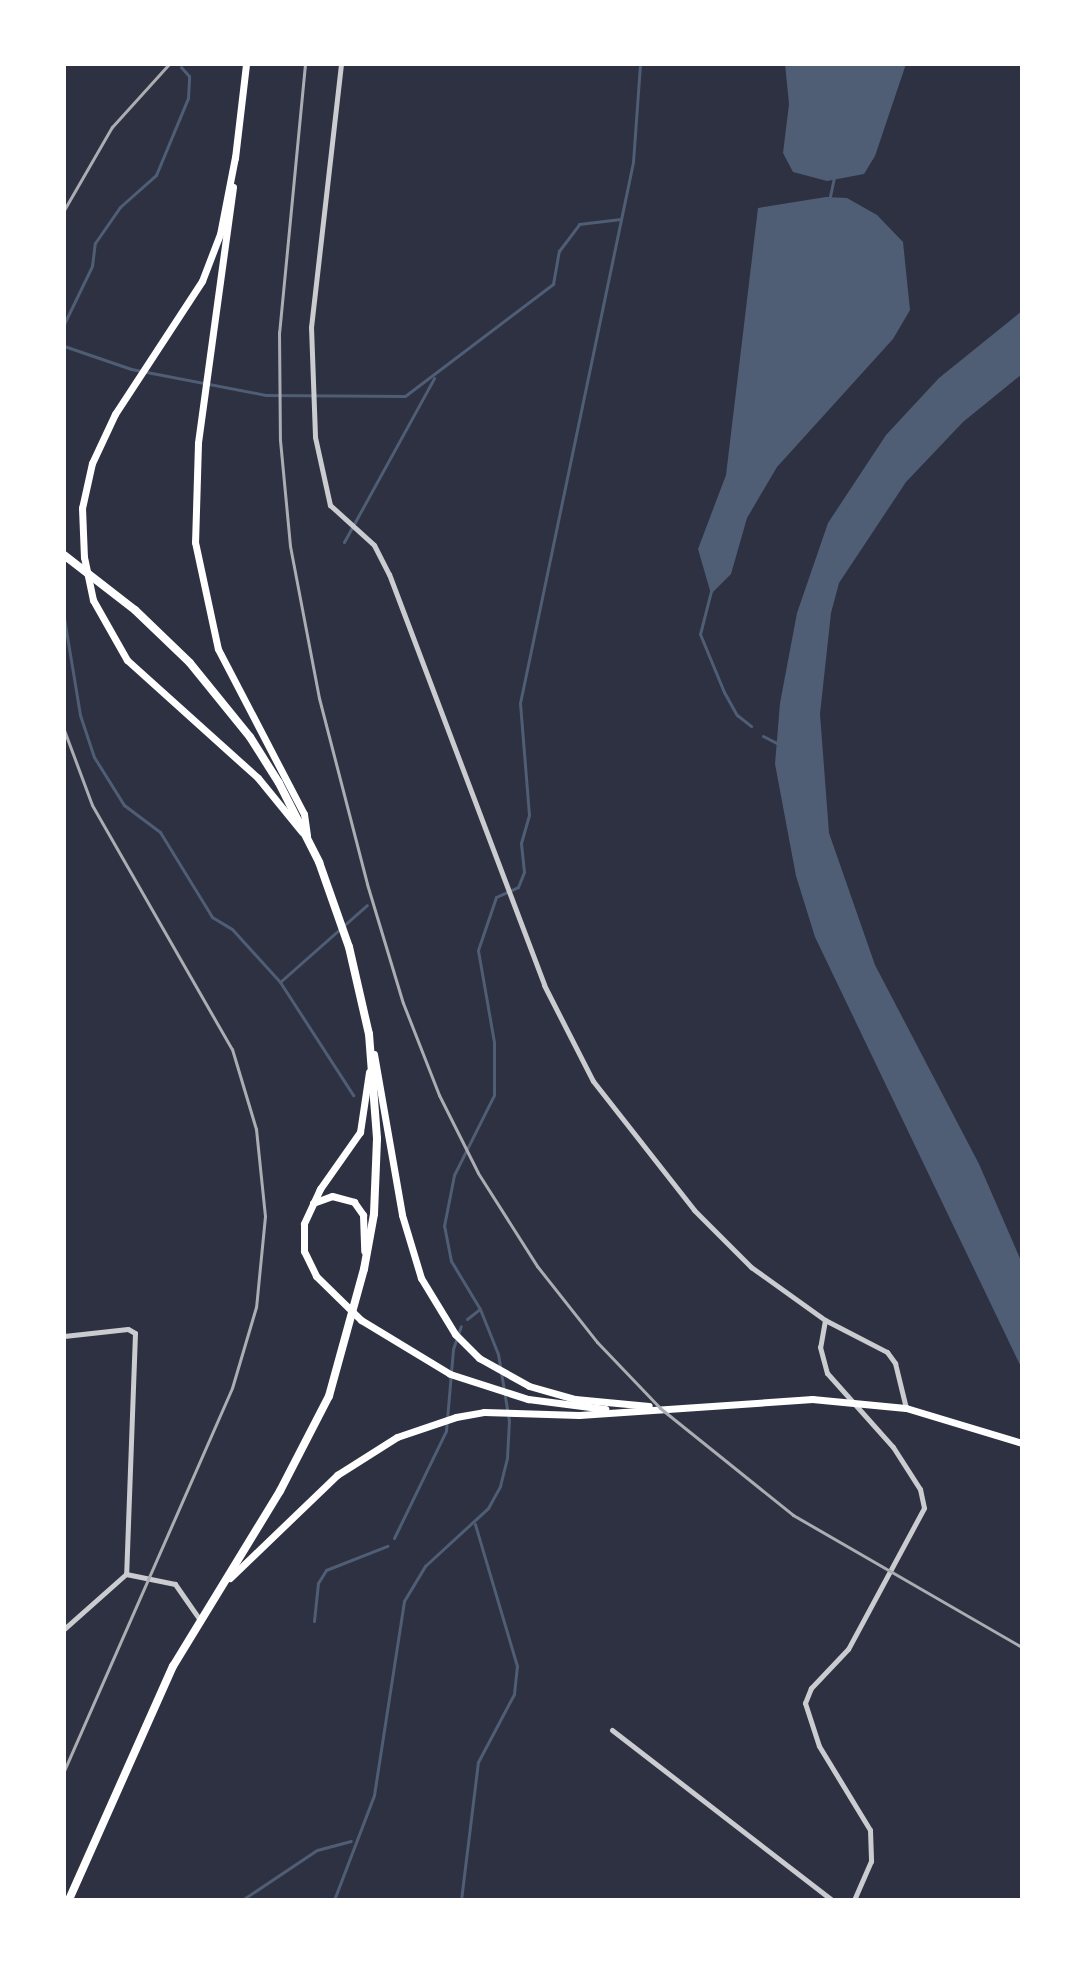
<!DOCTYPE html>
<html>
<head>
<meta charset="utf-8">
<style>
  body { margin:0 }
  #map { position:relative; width:1086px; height:1964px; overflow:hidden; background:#2d3142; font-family:"DM Sans",sans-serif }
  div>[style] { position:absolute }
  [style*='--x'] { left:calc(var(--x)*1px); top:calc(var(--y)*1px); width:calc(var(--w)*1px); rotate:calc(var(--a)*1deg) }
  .water>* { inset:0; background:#4f5d75 }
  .stream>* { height:3px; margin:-1.5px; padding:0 1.5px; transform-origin:1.5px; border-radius:1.5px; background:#4f5d75 }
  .minor>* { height:5px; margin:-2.5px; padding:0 2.5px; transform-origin:2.5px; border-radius:2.5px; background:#caccd0 }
  .secondary>* { height:7px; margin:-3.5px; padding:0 3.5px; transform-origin:3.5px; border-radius:3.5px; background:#fff }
  .primary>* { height:8px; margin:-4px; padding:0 4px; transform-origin:4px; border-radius:4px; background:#fff }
  .rail>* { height:3px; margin:-1.5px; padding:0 1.5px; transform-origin:1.5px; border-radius:1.5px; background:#abadb3 }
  span { translate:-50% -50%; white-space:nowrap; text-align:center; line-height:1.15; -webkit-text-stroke:7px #fff; paint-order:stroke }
  .frame { position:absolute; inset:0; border:66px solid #fff; pointer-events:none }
</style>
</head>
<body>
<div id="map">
  <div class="water">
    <div style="clip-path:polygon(785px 64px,906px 64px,875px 156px,864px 174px,827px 181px,793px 172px,783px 153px,789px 104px)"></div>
    <div style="clip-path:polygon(826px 197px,847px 198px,877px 215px,903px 242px,910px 310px,893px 339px,777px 467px,747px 518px,731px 574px,711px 594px,698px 549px,726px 475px,758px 208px)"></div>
    <div style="clip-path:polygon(1022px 311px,1022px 374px,963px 422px,906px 482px,839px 583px,831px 613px,820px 714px,829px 833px,875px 965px,979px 1164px,1022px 1263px,1022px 1369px,815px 937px,796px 876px,775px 764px,780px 703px,797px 613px,828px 523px,886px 435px,939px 378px)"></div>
  </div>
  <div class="stream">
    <div style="--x:829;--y:201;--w:25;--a:-78"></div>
    <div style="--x:64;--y:324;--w:64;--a:-64.2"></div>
    <div style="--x:92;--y:266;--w:23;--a:-83"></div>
    <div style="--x:95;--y:243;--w:44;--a:-55.2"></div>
    <div style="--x:120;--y:207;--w:48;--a:-41.6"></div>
    <div style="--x:156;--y:175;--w:83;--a:-67.4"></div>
    <div style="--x:188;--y:98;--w:22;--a:-87"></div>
    <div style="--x:189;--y:76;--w:12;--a:-132"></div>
    <div style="--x:64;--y:346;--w:71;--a:18.9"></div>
    <div style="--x:131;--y:369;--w:137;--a:10.9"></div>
    <div style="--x:266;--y:395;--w:139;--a:0.4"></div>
    <div style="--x:405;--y:396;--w:186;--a:-37.1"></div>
    <div style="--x:553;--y:284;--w:34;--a:-80"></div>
    <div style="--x:559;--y:251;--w:34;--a:-53"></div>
    <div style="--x:579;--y:224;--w:42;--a:-6.8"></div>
    <div style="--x:344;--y:542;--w:187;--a:-61.2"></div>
    <div style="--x:711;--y:591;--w:44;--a:104.3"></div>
    <div style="--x:700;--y:634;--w:63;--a:67.5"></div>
    <div style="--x:724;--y:692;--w:26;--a:61"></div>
    <div style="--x:737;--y:715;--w:18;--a:38"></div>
    <div style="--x:64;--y:618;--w:98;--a:80.6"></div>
    <div style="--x:80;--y:715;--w:44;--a:71.6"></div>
    <div style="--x:94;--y:757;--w:57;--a:58"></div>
    <div style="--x:124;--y:805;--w:45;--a:36.9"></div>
    <div style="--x:160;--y:832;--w:100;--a:58.5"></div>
    <div style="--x:212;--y:917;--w:23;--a:31"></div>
    <div style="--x:232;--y:929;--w:72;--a:47.8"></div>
    <div style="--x:280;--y:982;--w:135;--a:57.1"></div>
    <div style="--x:763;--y:736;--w:20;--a:27"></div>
    <div style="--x:280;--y:982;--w:116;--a:-41.5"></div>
    <div style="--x:467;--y:1319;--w:16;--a:-38"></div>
    <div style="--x:394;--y:1538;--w:119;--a:-64.1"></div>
    <div style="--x:446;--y:1431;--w:82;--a:-85.1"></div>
    <div style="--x:453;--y:1349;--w:24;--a:-71"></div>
    <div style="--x:314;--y:1621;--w:38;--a:-84"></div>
    <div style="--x:318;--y:1583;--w:15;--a:-58"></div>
    <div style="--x:326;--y:1570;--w:66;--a:-21.5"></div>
    <div style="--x:242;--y:1900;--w:90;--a:-33.7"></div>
    <div style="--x:317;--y:1850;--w:35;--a:-15"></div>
    <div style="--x:334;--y:1900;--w:112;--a:-69.1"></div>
    <div style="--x:374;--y:1795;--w:196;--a:-81.2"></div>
    <div style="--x:404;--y:1601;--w:41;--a:-59"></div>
    <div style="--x:425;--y:1566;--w:86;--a:-42.6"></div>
    <div style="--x:488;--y:1508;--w:25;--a:-61"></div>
    <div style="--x:500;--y:1486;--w:29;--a:-76"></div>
    <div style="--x:507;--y:1458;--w:37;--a:-87"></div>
    <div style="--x:509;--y:1421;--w:68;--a:-99.3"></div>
    <div style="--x:498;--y:1354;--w:48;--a:-111.8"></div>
    <div style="--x:480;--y:1309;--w:56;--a:-121.1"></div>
    <div style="--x:451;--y:1261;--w:36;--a:-101"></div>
    <div style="--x:444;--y:1226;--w:52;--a:-78.9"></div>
    <div style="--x:454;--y:1175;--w:89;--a:-63.4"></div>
    <div style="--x:494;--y:1095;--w:53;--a:-90"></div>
    <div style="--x:494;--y:1042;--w:93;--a:-99.9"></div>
    <div style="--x:478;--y:950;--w:56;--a:-71.2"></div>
    <div style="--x:496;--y:897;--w:24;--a:-24"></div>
    <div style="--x:518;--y:887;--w:16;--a:-68"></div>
    <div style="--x:524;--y:872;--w:29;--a:-96"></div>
    <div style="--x:521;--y:843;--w:29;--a:-74"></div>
    <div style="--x:529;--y:815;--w:112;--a:-94.6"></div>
    <div style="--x:520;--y:703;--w:553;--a:-78.2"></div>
    <div style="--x:633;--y:162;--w:98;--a:-85.9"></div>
    <div style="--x:461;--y:1900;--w:139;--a:-83"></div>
    <div style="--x:478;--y:1762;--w:77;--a:-62.1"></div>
    <div style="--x:514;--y:1694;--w:28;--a:-84"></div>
    <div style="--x:517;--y:1666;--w:148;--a:-106.5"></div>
  </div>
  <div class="minor">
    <div style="--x:341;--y:64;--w:265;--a:96.5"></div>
    <div style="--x:311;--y:327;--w:110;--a:87.9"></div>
    <div style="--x:315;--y:437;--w:70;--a:77.6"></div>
    <div style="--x:330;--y:505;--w:59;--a:42.3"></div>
    <div style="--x:374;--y:545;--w:33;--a:63"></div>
    <div style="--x:389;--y:574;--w:439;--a:69.3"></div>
    <div style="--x:544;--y:985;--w:108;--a:63"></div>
    <div style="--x:593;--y:1081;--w:164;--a:51.9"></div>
    <div style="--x:694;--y:1210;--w:81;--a:45"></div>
    <div style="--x:751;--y:1267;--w:91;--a:35.6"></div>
    <div style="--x:825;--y:1320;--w:70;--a:27.3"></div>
    <div style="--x:887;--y:1352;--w:14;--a:54"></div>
    <div style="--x:895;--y:1363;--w:46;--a:76.3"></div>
    <div style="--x:825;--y:1320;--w:27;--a:100"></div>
    <div style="--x:820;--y:1347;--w:27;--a:75"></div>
    <div style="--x:827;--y:1373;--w:99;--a:48.3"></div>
    <div style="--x:893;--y:1447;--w:50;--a:57.3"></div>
    <div style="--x:920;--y:1489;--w:19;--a:78"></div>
    <div style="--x:924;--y:1508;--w:160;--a:118.3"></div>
    <div style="--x:848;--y:1649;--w:54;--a:133.5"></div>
    <div style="--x:811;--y:1688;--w:16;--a:112"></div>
    <div style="--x:805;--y:1703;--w:45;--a:72"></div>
    <div style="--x:819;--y:1746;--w:98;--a:58.7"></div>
    <div style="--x:870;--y:1830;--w:31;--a:88"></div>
    <div style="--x:871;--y:1861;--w:43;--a:113.6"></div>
    <div style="--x:64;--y:1336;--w:64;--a:-6.2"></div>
    <div style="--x:128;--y:1329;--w:8;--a:30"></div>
    <div style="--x:135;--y:1333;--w:241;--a:92.1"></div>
    <div style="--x:126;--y:1574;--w:83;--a:138.4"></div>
    <div style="--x:126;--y:1574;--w:50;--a:11.5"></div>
    <div style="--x:175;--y:1584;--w:44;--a:55.2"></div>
    <div style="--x:612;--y:1730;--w:278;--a:37.7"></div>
  </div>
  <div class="secondary">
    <div style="--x:235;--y:157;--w:78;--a:101"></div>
    <div style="--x:220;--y:234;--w:50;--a:111"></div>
    <div style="--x:202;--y:281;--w:159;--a:123.2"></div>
    <div style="--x:115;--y:414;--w:54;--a:115.1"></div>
    <div style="--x:92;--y:463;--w:46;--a:102.5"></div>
    <div style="--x:82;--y:508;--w:49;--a:87.7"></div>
    <div style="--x:84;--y:557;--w:44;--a:78.2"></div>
    <div style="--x:93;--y:600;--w:69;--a:60.5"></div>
    <div style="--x:127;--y:660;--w:176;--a:42"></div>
    <div style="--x:258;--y:778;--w:70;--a:50.8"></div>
    <div style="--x:235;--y:158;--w:95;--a:-83.3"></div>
    <div style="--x:233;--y:187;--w:258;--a:97.8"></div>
    <div style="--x:198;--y:443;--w:99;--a:91.7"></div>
    <div style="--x:195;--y:542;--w:109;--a:77.9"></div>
    <div style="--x:218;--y:649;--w:186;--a:62.5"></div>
    <div style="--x:304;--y:814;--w:22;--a:82"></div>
    <div style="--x:374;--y:1054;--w:163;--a:80.1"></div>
    <div style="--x:402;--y:1215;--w:66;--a:73.2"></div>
    <div style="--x:421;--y:1278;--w:66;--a:58.7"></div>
    <div style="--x:455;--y:1334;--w:34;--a:45"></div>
    <div style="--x:479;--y:1358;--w:57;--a:29.2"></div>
    <div style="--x:529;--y:1386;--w:48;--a:15.8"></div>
    <div style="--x:575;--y:1399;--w:74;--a:5.4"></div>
    <div style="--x:369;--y:1072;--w:61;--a:98.5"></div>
    <div style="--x:360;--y:1132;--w:70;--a:125.1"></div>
    <div style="--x:320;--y:1189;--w:38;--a:115"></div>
    <div style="--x:304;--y:1224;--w:27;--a:90"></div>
    <div style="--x:304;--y:1251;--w:28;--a:64"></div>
    <div style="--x:316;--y:1276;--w:63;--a:44.4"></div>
    <div style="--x:361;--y:1320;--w:104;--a:31.2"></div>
    <div style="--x:450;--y:1374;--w:82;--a:17.8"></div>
    <div style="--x:528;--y:1399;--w:78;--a:7.4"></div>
    <div style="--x:313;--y:1203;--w:20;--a:-20"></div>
    <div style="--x:332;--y:1196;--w:23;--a:15"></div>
    <div style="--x:354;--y:1202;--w:16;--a:55"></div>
    <div style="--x:363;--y:1215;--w:36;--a:88"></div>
    <div style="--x:230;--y:1578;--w:149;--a:-43.9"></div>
    <div style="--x:337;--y:1475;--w:71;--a:-32.3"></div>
    <div style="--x:397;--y:1437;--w:62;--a:-18.7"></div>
    <div style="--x:456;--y:1417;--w:28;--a:-10"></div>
    <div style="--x:484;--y:1412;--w:95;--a:1.8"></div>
    <div style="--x:579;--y:1415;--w:234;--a:-3.9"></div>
    <div style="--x:812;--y:1399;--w:94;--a:5.5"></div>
    <div style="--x:906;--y:1408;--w:121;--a:16.8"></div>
  </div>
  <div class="primary">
    <div style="--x:64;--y:555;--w:90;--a:37.8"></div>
    <div style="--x:135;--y:610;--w:76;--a:43.9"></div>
    <div style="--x:190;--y:663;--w:95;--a:51"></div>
    <div style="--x:250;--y:737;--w:54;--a:57.8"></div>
    <div style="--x:279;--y:783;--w:89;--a:63.1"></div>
    <div style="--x:319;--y:862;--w:90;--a:70.6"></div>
    <div style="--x:349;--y:947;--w:89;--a:77.1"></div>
    <div style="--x:369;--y:1034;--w:105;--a:85.6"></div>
    <div style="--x:377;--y:1139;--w:75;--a:92.3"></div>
    <div style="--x:374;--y:1214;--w:56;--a:100.3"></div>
    <div style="--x:364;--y:1269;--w:132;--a:105.4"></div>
    <div style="--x:329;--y:1396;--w:107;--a:117.3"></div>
    <div style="--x:280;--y:1491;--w:205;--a:121.4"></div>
    <div style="--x:173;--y:1666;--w:256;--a:114"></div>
  </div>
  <div class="rail">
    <div style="--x:305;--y:64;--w:269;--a:95.5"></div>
    <div style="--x:279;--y:332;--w:108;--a:89.5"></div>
    <div style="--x:280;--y:440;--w:106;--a:84.6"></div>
    <div style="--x:290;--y:546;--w:155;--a:79.2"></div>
    <div style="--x:319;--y:698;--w:192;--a:75.5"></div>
    <div style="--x:367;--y:884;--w:124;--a:73.2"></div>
    <div style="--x:403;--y:1003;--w:99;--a:68.6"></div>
    <div style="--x:439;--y:1095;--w:87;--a:63.4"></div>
    <div style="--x:478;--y:1173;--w:110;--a:57.6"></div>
    <div style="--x:537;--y:1266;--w:97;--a:51.7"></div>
    <div style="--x:597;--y:1342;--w:91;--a:46.3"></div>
    <div style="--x:660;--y:1408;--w:171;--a:38.8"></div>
    <div style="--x:793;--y:1515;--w:264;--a:30"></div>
    <div style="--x:64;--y:210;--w:96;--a:-60"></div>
    <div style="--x:112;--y:127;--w:85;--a:-47.9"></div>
    <div style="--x:64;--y:730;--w:80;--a:69.5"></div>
    <div style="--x:92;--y:805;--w:281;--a:60.2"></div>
    <div style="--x:232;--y:1049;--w:84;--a:73.3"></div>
    <div style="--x:256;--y:1129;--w:87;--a:84.1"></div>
    <div style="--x:265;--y:1216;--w:91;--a:95.6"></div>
    <div style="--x:256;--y:1307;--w:84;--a:106.5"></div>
    <div style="--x:232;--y:1388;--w:417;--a:113.7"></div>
  </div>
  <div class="frame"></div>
</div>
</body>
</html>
